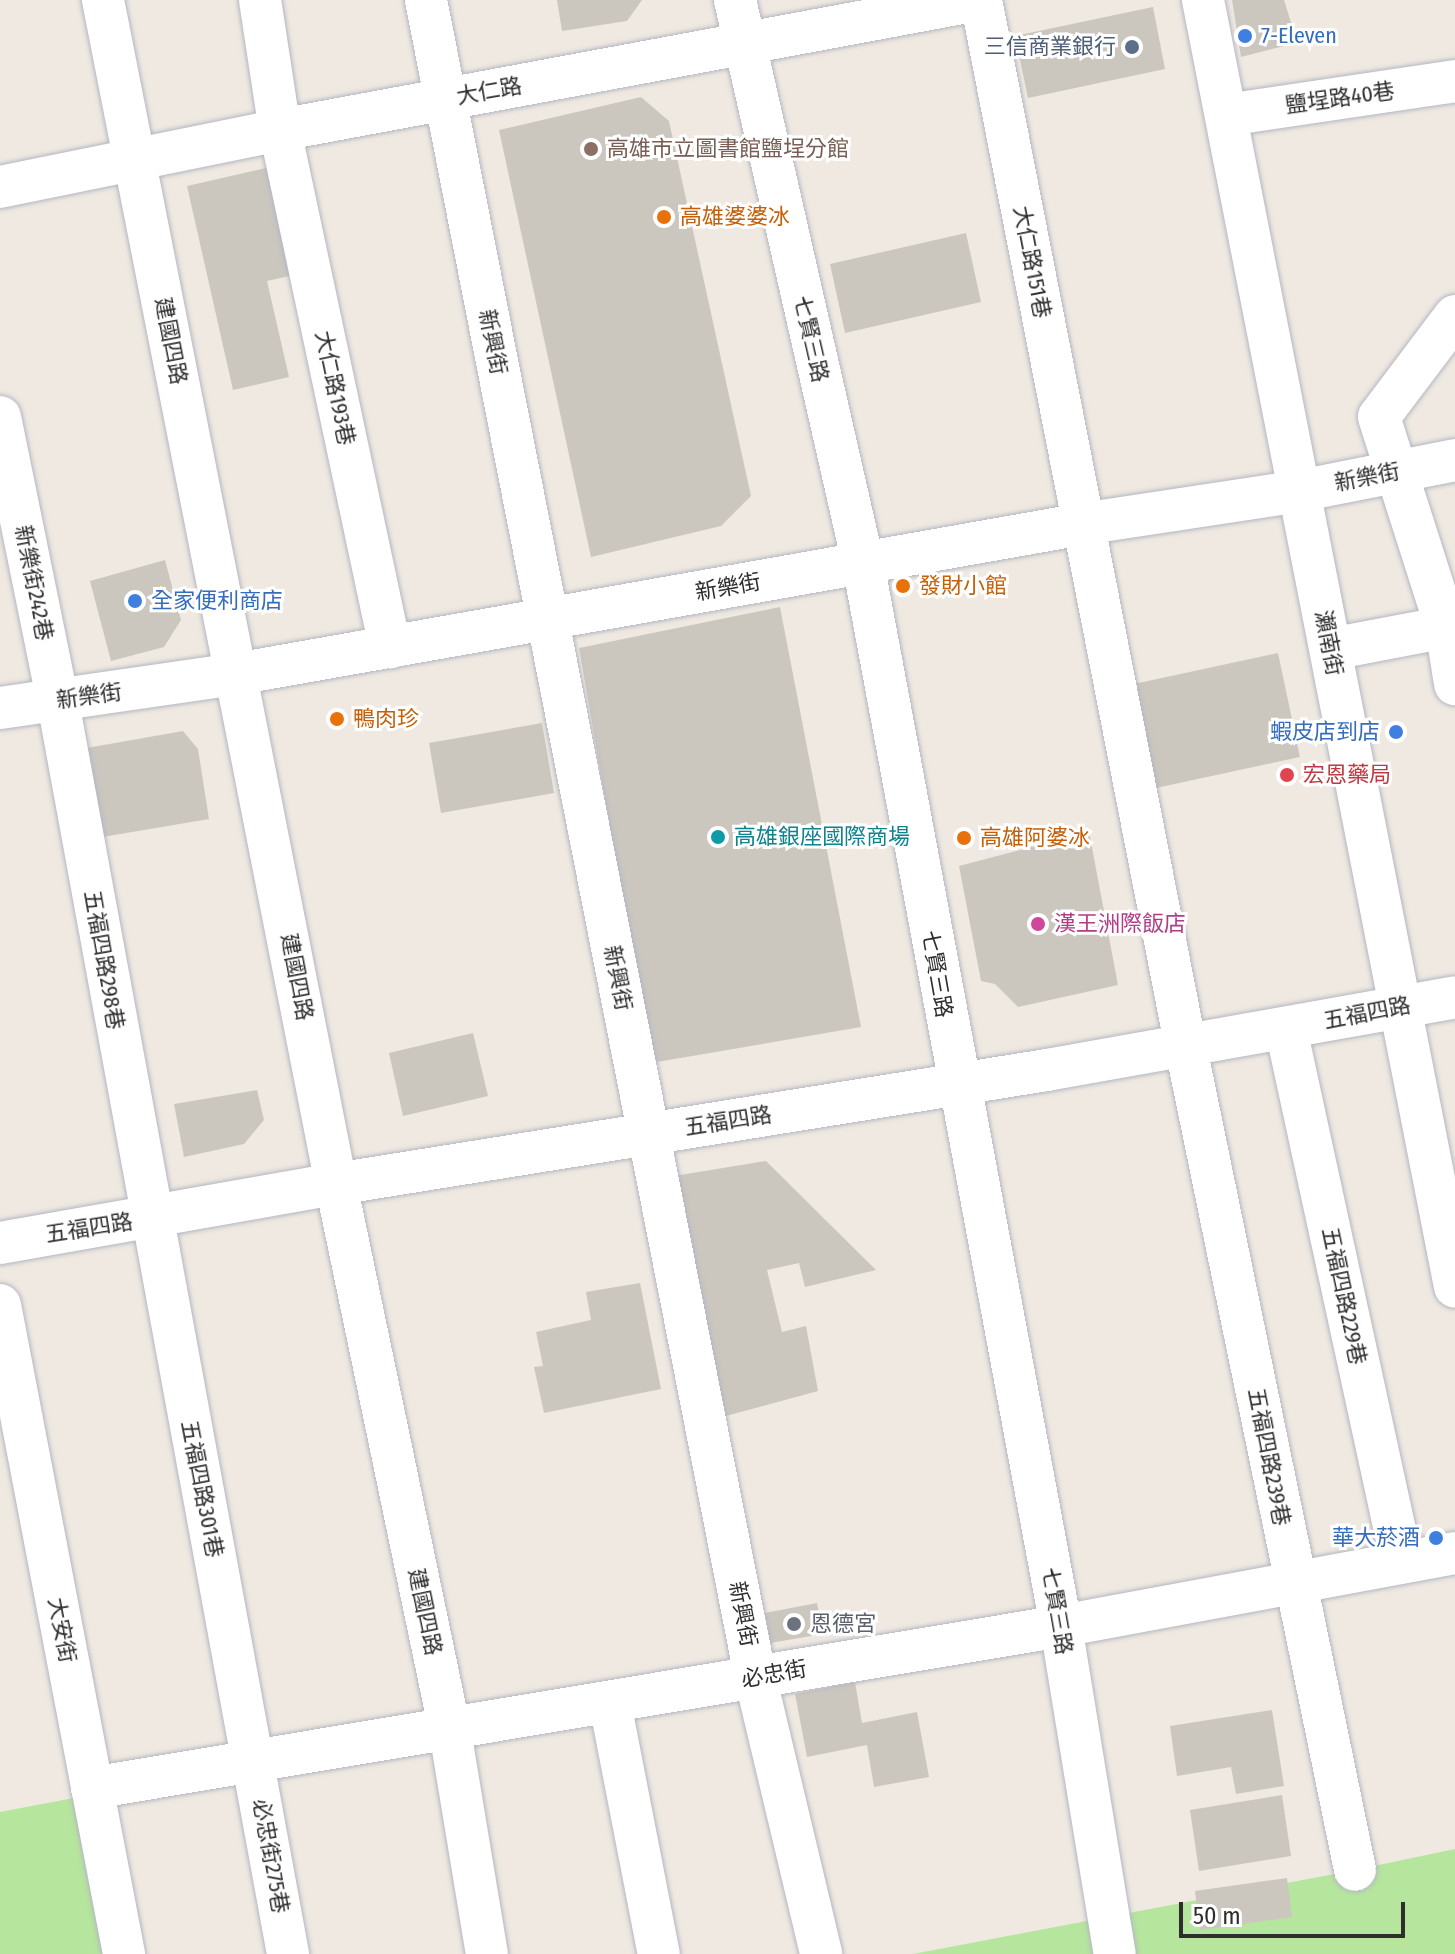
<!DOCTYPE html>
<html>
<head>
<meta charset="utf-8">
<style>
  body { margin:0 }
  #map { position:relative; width:1455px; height:1954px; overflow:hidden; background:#efe9e1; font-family:"Fira Sans Condensed","Noto Sans TC",sans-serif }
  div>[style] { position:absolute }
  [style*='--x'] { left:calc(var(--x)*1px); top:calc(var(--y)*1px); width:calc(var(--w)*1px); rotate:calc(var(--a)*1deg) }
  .green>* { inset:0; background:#b6e59e }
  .building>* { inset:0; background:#cbc7bf }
  .roads { filter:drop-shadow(0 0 2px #b4b7c1) drop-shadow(0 0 2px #b4b7c1) }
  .minor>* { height:42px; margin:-21px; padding:0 21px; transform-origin:21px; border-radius:21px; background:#fff }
  .dots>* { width:22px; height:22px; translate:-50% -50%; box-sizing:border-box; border:4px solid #fff; border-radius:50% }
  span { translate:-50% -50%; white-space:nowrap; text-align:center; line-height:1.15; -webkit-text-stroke:6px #fff; paint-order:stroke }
  .shop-label { font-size:22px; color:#366cbe }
  .left { translate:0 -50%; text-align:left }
  .right { translate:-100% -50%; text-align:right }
  .service-label { font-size:22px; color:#4e5e75 }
  .street-label { font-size:22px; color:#2e2e2e }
  .education-label { font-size:22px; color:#785e54 }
  .food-label { font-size:22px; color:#c56008 }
  .health-label { font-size:22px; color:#be3a42 }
  .culture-label { font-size:22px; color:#0d838f }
  .hotel-label { font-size:22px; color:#b23c85 }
  .worship-label { font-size:22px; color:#5b616d }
  .scale { position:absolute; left:1179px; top:1902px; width:226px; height:36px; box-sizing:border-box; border:4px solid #2e2e2e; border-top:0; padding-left:10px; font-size:24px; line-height:28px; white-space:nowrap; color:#2e2e2e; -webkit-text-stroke:6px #fff; paint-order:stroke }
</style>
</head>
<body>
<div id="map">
  <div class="green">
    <div style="clip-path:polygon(79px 1797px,110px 1954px,0 1954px,0 1812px)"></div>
    <div style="clip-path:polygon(1455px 1849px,1455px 1954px,913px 1954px,1355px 1870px)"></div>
  </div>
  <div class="building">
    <div style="clip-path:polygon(557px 0,642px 0,627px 21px,562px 31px)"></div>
    <div style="clip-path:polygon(1232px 0,1284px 0,1295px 35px,1288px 45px,1241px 57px)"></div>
    <div style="clip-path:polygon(1153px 7px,1165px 69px,1028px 98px,1015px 36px)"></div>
    <div style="clip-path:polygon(641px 97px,669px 121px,751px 496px,721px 526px,591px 557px,499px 130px)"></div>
    <div style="clip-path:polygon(297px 161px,321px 269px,267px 281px,289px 377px,233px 390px,187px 186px)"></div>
    <div style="clip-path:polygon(966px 233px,981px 302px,845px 333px,830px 264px)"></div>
    <div style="clip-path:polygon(165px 560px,181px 620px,164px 647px,111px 661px,90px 581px)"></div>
    <div style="clip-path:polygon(780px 607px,861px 1027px,651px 1063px,579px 648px)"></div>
    <div style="clip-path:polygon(1278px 653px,1300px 757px,1142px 791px,1120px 687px)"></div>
    <div style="clip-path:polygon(542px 723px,554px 793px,441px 813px,429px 743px)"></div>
    <div style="clip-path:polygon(183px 731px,198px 749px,209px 819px,67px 843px,64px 752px)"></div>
    <div style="clip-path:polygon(1089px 832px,1118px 985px,1018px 1007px,995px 984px,981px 981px,959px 866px)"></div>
    <div style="clip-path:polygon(473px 1033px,488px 1096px,403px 1116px,389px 1053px)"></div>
    <div style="clip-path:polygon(257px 1090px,264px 1120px,244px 1144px,184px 1157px,174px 1104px)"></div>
    <div style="clip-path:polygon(766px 1161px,876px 1270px,805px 1287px,799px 1263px,767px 1270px,782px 1332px,806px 1326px,818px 1391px,722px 1417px,674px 1176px)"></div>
    <div style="clip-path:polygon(640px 1283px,661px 1389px,544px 1413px,534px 1367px,543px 1366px,536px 1332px,591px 1320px,586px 1292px)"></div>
    <div style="clip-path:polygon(817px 1603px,823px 1634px,770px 1643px,765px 1613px)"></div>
    <div style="clip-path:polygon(855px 1682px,862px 1723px,917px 1712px,929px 1777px,874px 1787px,867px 1745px,807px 1757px,795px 1694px)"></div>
    <div style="clip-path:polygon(1272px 1710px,1284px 1786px,1236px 1794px,1231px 1767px,1177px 1776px,1170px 1726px)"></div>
    <div style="clip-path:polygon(1282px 1795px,1291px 1856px,1199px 1871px,1190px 1810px)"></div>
    <div style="clip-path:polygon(1287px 1878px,1292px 1917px,1200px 1930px,1195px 1891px)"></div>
  </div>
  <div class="roads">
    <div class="minor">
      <div style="--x:103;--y:0;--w:1207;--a:78.87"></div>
      <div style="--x:336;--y:1184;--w:559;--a:78.23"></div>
      <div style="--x:450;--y:1731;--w:226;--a:80.6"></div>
      <div style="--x:260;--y:0;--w:132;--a:81.3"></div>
      <div style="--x:280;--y:130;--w:529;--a:77.99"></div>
      <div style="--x:426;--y:0;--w:1708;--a:78.89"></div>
      <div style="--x:755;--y:1676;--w:286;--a:76.6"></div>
      <div style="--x:735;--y:0;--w:577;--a:77.19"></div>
      <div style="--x:863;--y:563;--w:1081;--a:79.45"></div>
      <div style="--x:1061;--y:1626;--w:332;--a:80.7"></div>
      <div style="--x:981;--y:0;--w:1063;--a:78.93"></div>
      <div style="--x:1185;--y:1043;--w:844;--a:78.38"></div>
      <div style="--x:1203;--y:0;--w:1311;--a:78.92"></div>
      <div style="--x:1226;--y:115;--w:232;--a:-8.4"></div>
      <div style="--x:0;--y:187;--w:286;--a:-11.5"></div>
      <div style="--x:280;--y:130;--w:710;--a:-10.55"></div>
      <div style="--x:1455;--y:316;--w:126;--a:127"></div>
      <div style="--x:1379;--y:417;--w:220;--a:72.3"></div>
      <div style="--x:1446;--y:627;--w:58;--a:81"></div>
      <div style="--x:0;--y:417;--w:291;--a:78.5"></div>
      <div style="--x:58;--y:702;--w:1273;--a:79.59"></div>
      <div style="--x:1331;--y:649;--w:117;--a:-10.8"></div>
      <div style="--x:0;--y:708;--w:238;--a:-8.2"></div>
      <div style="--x:236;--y:674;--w:859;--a:-10.05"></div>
      <div style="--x:1082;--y:524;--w:219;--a:-8.6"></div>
      <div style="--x:1299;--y:491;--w:159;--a:-11.2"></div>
      <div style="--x:1286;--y:1029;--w:546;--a:77.74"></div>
      <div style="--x:0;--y:1243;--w:341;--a:-10"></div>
      <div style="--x:336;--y:1184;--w:720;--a:-9.11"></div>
      <div style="--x:1047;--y:1070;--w:414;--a:-10.1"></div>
      <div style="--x:0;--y:1305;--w:661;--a:79.18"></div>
      <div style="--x:610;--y:1703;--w:256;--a:79"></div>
      <div style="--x:92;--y:1788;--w:982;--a:-9.49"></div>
      <div style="--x:1061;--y:1626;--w:401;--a:-10.5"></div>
    </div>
  </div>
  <div class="dots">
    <div style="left:1245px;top:36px;background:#3f7fe0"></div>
    <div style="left:1132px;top:47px;background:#5c6f8a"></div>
    <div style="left:591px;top:149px;background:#8d6e63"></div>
    <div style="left:664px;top:217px;background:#e8710a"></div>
    <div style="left:903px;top:586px;background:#e8710a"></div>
    <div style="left:135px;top:601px;background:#3f7fe0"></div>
    <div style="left:337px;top:719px;background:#e8710a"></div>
    <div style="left:1396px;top:732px;background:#3f7fe0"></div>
    <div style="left:1287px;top:775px;background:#e0444e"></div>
    <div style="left:718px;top:837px;background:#0f9aa8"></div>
    <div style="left:964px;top:838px;background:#e8710a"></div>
    <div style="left:1038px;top:924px;background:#d1479c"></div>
    <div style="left:1436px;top:1538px;background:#3f7fe0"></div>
    <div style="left:794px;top:1624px;background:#6b7280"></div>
  </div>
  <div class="shop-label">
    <span class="left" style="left:1261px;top:36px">7-Eleven</span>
    <span class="left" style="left:151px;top:601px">全家便利商店</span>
    <span class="right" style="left:1380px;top:732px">蝦皮店到店</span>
    <span class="right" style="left:1420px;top:1538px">華大菸酒</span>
  </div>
  <div class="service-label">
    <span class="right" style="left:1116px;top:47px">三信商業銀行</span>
  </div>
  <div class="street-label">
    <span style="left:489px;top:91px;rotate:-10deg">大仁路</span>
    <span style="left:1340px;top:98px;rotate:-8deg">鹽埕路40巷</span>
    <span style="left:1032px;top:262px;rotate:79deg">大仁路151巷</span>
    <span style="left:811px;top:339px;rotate:77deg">七賢三路</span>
    <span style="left:171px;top:341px;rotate:79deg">建國四路</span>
    <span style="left:493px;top:342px;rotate:79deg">新興街</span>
    <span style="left:335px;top:388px;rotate:78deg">大仁路193巷</span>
    <span style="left:1367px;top:477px;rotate:-11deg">新樂街</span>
    <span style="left:34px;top:583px;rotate:79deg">新樂街242巷</span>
    <span style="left:728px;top:587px;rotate:-10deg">新樂街</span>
    <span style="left:1329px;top:643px;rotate:79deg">瀨南街</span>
    <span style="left:89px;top:696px;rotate:-8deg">新樂街</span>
    <span style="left:104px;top:960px;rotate:80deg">五福四路298巷</span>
    <span style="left:937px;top:974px;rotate:80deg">七賢三路</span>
    <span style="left:297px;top:977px;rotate:79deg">建國四路</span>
    <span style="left:618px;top:978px;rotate:79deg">新興街</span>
    <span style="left:1367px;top:1013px;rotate:-11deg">五福四路</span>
    <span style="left:728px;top:1121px;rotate:-9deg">五福四路</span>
    <span style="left:89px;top:1228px;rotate:-9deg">五福四路</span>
    <span style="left:1344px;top:1296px;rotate:78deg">五福四路229巷</span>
    <span style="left:1269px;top:1457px;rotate:79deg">五福四路239巷</span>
    <span style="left:202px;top:1489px;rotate:79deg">五福四路301巷</span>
    <span style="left:1057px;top:1611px;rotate:80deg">七賢三路</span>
    <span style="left:425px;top:1612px;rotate:78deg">建國四路</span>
    <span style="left:743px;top:1614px;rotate:79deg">新興街</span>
    <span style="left:62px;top:1630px;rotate:79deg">大安街</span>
    <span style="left:774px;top:1674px;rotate:-10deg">必忠街</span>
    <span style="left:271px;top:1856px;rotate:80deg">必忠街275巷</span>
  </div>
  <div class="education-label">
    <span class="left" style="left:607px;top:149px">高雄市立圖書館鹽埕分館</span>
  </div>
  <div class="food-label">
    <span class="left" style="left:680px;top:217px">高雄婆婆冰</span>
    <span class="left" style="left:919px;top:586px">發財小館</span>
    <span class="left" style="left:353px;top:719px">鴨肉珍</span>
    <span class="left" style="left:980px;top:838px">高雄阿婆冰</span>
  </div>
  <div class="health-label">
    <span class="left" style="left:1303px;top:775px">宏恩藥局</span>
  </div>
  <div class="culture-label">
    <span class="left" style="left:734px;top:837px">高雄銀座國際商場</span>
  </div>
  <div class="hotel-label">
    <span class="left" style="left:1054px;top:924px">漢王洲際飯店</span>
  </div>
  <div class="worship-label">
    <span class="left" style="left:810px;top:1624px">恩德宮</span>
  </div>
  <div class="scale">50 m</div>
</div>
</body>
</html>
